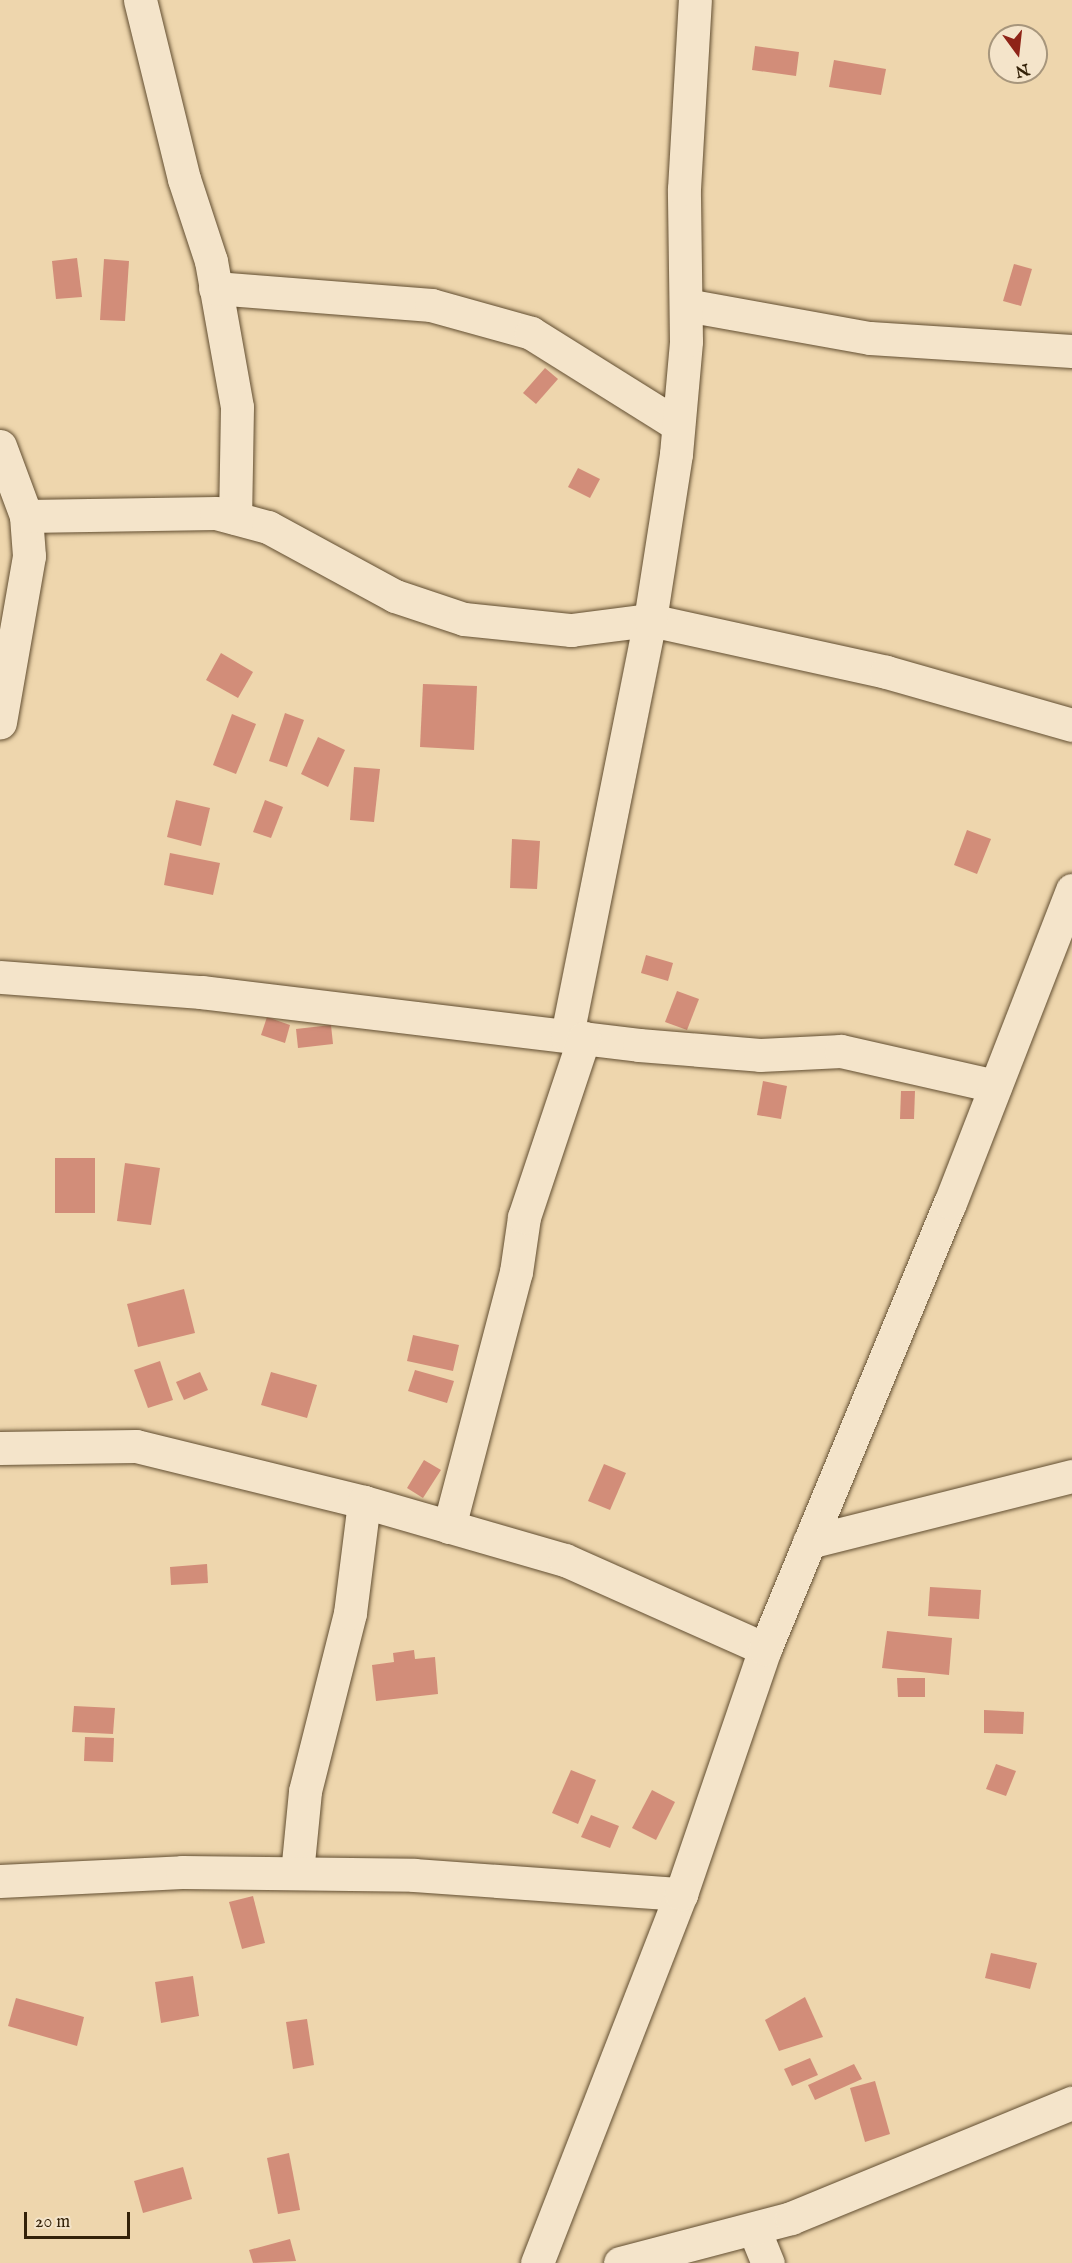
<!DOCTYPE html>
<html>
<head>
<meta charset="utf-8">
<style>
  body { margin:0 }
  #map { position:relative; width:1072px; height:2263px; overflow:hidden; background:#eed6ad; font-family:"IM FELL English",serif }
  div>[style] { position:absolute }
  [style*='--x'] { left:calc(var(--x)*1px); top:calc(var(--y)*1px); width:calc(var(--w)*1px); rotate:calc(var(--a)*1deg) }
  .building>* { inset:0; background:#d28d79 }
  .roads { filter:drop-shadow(0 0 2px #624e31) drop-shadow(0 0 2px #624e31) }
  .minor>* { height:33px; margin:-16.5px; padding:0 16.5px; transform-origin:16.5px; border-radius:16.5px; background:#f4e4ca }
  span { translate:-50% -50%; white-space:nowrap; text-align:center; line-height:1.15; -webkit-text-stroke:6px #f4e4ca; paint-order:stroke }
  .north { position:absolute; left:988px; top:24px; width:60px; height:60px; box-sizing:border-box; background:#f4e4ca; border:2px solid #a7967c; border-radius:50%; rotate:165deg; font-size:16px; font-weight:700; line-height:24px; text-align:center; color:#332108 }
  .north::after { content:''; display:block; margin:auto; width:21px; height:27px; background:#8f2418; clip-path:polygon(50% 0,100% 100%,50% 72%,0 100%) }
  .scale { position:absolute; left:24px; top:2212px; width:106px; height:27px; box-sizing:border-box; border:3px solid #332108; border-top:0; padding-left:8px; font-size:18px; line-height:21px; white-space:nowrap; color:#332108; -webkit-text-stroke:4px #f4e4ca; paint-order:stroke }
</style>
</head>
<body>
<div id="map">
  <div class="building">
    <div style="clip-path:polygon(755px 46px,799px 52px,796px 76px,752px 70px)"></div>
    <div style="clip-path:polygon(834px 60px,886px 69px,881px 95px,829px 87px)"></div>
    <div style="clip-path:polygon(77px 258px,82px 297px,56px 299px,52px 261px)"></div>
    <div style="clip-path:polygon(104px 259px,129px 261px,125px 321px,100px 320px)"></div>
    <div style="clip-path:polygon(1014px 264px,1032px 269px,1021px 306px,1003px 301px)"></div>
    <div style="clip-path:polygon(545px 368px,558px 379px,536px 404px,523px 393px)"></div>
    <div style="clip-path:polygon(578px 468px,600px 479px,590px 498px,568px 487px)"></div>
    <div style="clip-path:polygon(221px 653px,253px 672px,238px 698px,206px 680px)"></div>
    <div style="clip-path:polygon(423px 684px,477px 686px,474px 750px,420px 747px)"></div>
    <div style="clip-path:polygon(285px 713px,304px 720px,287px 767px,269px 761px)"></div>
    <div style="clip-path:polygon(232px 714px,256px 724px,236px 774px,213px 765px)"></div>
    <div style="clip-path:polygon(318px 737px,345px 750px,328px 787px,301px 774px)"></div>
    <div style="clip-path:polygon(354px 767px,380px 769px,374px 822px,350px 820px)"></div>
    <div style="clip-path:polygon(176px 800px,210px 808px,201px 846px,167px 837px)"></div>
    <div style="clip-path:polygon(265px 800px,283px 807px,271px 838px,253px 832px)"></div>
    <div style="clip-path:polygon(967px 830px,991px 839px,977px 874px,954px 865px)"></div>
    <div style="clip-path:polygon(512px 839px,540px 841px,537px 889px,510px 888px)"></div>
    <div style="clip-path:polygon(170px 853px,220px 863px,213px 895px,164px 885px)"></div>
    <div style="clip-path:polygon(646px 955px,673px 963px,668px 981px,641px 973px)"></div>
    <div style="clip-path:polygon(677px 991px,699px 999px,687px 1030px,665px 1022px)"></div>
    <div style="clip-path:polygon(267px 1017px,290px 1025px,285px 1043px,261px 1035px)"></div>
    <div style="clip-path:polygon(331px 1025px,333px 1044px,298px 1048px,296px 1029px)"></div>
    <div style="clip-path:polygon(763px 1081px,787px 1086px,781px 1119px,757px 1115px)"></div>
    <div style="clip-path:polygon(901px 1091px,915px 1091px,914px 1119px,900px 1119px)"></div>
    <div style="clip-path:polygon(55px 1158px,95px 1158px,95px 1213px,55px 1213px)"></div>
    <div style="clip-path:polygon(125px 1163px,160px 1168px,151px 1225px,117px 1221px)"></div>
    <div style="clip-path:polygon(184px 1289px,195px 1333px,138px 1347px,127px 1304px)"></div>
    <div style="clip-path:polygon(413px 1335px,459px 1345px,453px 1371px,407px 1361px)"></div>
    <div style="clip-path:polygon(160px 1361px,173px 1400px,148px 1408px,134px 1370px)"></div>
    <div style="clip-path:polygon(415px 1370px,454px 1381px,447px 1403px,408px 1391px)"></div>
    <div style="clip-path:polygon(200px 1372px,208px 1390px,184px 1400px,176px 1382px)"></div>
    <div style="clip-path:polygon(271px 1372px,317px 1385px,307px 1418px,261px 1405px)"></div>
    <div style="clip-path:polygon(424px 1460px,441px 1470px,423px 1498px,407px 1488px)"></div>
    <div style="clip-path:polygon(604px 1464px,626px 1473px,610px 1510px,588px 1501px)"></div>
    <div style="clip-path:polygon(207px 1564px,208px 1583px,171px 1585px,170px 1567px)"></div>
    <div style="clip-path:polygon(930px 1587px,981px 1590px,979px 1619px,928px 1616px)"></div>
    <div style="clip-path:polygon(887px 1631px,952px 1638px,949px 1675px,882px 1668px)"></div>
    <div style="clip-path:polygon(414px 1650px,415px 1659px,435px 1657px,438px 1694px,376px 1701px,372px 1665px,394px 1662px,393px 1653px)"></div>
    <div style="clip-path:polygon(897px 1678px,925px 1678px,925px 1697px,898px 1697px)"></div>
    <div style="clip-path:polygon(74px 1706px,115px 1708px,113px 1734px,72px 1732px)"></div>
    <div style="clip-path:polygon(984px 1710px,1024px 1712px,1023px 1734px,984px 1733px)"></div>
    <div style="clip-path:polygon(85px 1737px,114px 1738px,113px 1762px,84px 1761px)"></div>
    <div style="clip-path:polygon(996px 1764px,1016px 1771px,1006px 1796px,986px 1789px)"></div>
    <div style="clip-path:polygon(571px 1770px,596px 1780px,578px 1824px,552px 1813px)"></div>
    <div style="clip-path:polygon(652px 1790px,675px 1802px,656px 1840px,632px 1828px)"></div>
    <div style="clip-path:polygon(591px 1815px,619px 1826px,610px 1848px,581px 1837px)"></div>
    <div style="clip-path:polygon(253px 1896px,265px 1943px,242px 1949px,229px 1902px)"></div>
    <div style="clip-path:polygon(991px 1953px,1037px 1963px,1030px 1989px,985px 1978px)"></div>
    <div style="clip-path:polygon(193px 1976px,199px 2016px,161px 2023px,155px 1982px)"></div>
    <div style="clip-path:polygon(805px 1997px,823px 2037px,779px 2051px,765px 2020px)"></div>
    <div style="clip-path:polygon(16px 1998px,84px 2017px,77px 2046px,8px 2026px)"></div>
    <div style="clip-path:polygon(307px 2019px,314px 2065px,293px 2069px,286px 2022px)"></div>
    <div style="clip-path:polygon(810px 2058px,818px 2075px,792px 2086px,784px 2069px)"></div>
    <div style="clip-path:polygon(854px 2064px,862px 2079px,815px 2100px,808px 2085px)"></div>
    <div style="clip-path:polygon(875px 2081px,890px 2134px,865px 2142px,850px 2088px)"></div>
    <div style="clip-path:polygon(289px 2153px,300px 2210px,278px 2214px,267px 2158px)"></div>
    <div style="clip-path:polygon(183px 2167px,192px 2199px,143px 2213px,134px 2181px)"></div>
    <div style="clip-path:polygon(290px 2239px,296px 2261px,253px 2263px,249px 2250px)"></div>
  </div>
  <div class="roads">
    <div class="minor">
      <div style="--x:140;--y:0;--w:184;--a:76.2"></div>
      <div style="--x:184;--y:179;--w:86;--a:71.8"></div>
      <div style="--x:211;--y:261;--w:148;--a:79.9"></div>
      <div style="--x:237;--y:407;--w:111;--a:91"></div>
      <div style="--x:215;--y:288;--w:217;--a:4.5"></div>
      <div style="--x:431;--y:305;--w:104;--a:15.6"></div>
      <div style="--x:531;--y:333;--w:173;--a:32"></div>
      <div style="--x:686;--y:305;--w:187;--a:10.2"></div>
      <div style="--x:870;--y:338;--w:202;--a:3.7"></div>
      <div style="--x:0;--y:446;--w:75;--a:69.6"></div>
      <div style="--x:26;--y:516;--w:40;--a:85.7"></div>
      <div style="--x:29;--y:556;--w:169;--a:99.9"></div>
      <div style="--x:26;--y:516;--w:190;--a:-0.9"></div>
      <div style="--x:216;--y:513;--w:54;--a:15.1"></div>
      <div style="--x:268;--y:527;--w:145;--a:28.5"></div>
      <div style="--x:395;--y:596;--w:73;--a:18.4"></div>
      <div style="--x:464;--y:619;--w:108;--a:5.9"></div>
      <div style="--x:571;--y:630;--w:80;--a:-7.2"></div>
      <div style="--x:650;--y:620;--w:242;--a:12.4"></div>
      <div style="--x:886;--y:672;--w:193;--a:15.9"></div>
      <div style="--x:0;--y:977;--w:202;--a:4.3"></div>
      <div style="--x:201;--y:992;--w:441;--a:6.9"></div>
      <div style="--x:639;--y:1045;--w:121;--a:4.7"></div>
      <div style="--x:760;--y:1055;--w:81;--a:-2.8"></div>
      <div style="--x:841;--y:1051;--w:158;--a:12.8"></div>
      <div style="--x:567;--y:1035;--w:423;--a:-78.7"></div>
      <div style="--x:650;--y:620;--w:168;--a:-81.1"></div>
      <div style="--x:676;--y:454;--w:113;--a:-84.9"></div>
      <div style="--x:686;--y:341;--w:152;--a:-90.8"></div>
      <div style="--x:684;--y:189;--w:189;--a:-86.7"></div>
      <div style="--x:0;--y:1448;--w:136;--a:-0.8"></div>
      <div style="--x:136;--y:1446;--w:235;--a:13.8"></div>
      <div style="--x:364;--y:1502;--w:209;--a:16.1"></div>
      <div style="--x:565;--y:1560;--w:219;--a:24"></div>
      <div style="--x:449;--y:1527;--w:264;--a:-75.3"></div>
      <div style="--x:516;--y:1272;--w:56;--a:-81.7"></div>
      <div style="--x:524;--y:1217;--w:189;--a:-71.5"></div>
      <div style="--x:809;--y:1542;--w:271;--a:-14.1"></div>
      <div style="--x:297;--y:1873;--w:82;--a:-84.4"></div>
      <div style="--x:305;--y:1791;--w:184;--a:-75.8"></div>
      <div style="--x:350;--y:1613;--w:112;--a:-82.8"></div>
      <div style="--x:0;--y:1881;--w:182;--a:-2.8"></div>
      <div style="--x:182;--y:1872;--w:232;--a:0.7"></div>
      <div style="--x:414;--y:1875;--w:268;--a:4.1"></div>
      <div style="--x:754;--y:2229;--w:37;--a:68"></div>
      <div style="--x:537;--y:2263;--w:396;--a:-68.7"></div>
      <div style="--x:681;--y:1894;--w:259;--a:-71.1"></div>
      <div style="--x:765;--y:1649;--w:483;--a:-67.5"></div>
      <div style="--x:950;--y:1203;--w:336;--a:-68.7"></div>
      <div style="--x:620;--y:2263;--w:177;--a:-14.7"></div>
      <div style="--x:791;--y:2218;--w:304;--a:-22.3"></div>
    </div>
  </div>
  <div class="north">N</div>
  <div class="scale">20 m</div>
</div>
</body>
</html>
